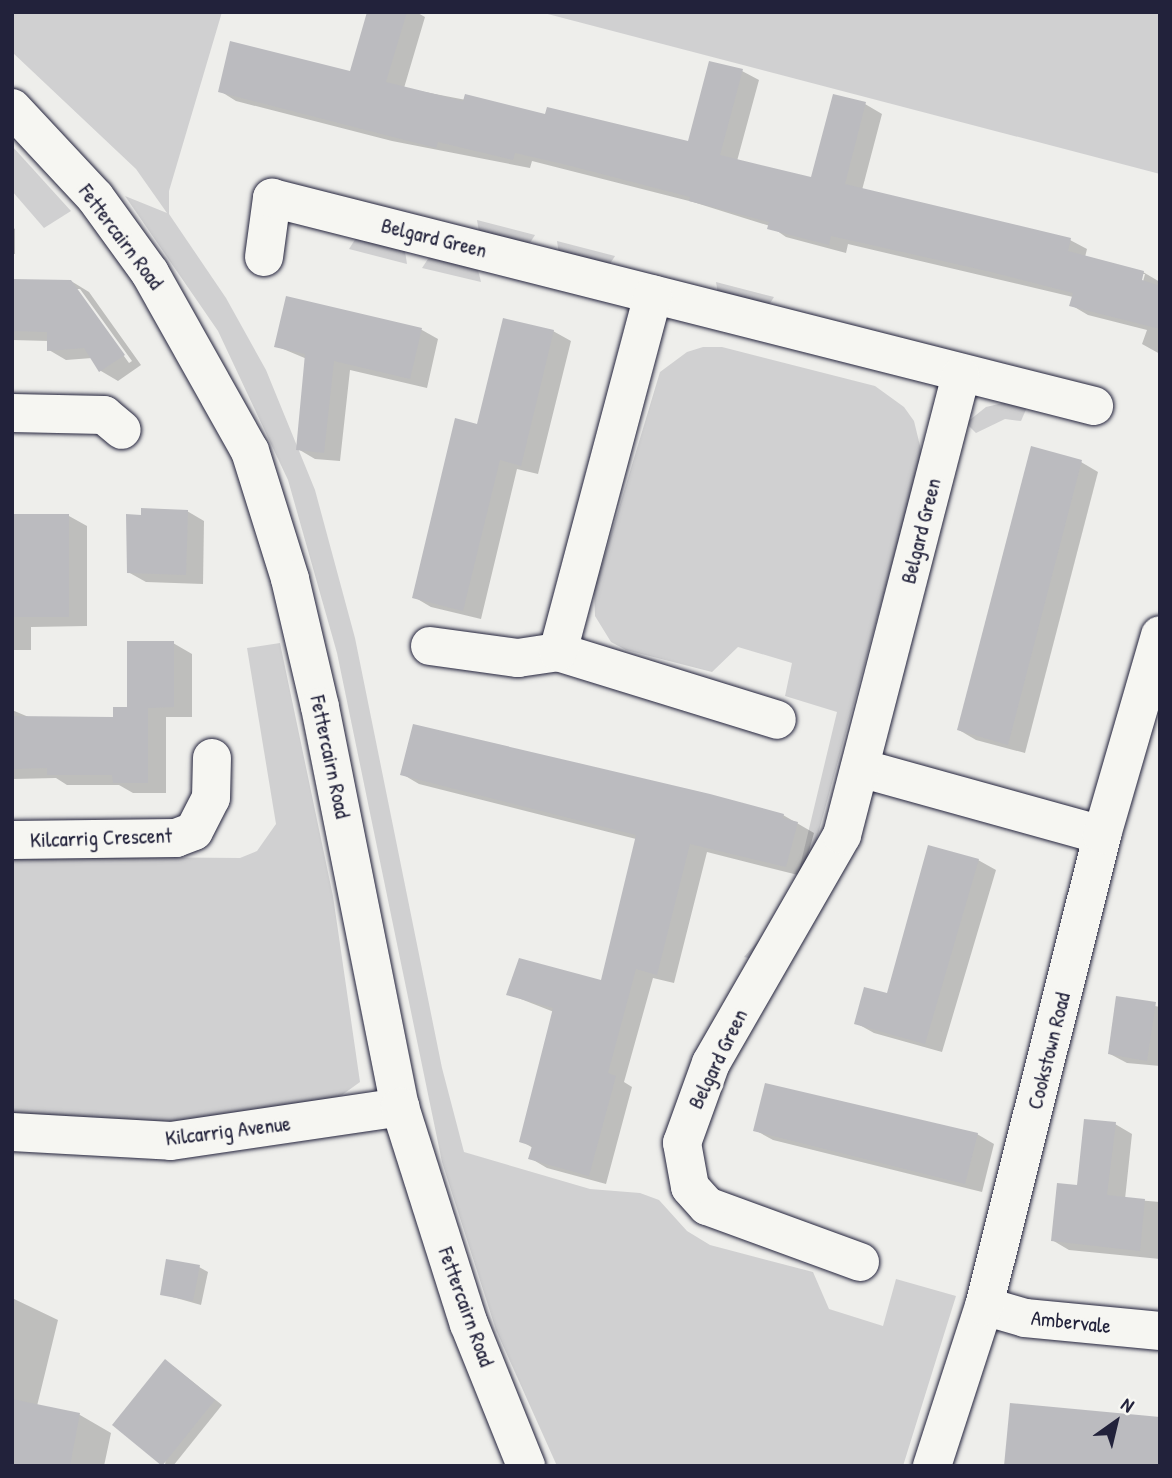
<!DOCTYPE html>
<html>
<head>
<meta charset="utf-8">
<style>
  body { margin:0 }
  #map { position:relative; width:1172px; height:1478px; overflow:hidden; background:#eeeeeb; font-family:"Patrick Hand",sans-serif }
  div>[style] { position:absolute }
  [style*='--x'] { left:calc(var(--x)*1px); top:calc(var(--y)*1px); width:calc(var(--w)*1px); rotate:calc(var(--a)*1deg) }
  .green>* { inset:0; background:#d0d0d1 }
  .shadow>* { inset:0; background:#0003 }
  .building>* { inset:0; background:#bbbbbf }
  .roads { filter:drop-shadow(0 0 2px #22223b) drop-shadow(0 0 2px #22223b) }
  .minor>* { height:38px; margin:-19px; padding:0 19px; transform-origin:19px; border-radius:19px; background:#f6f6f2 }
  .tertiary>* { height:38px; margin:-19px; padding:0 19px; transform-origin:19px; border-radius:19px; background:#f6f6f2 }
  span { translate:-50% -50%; white-space:nowrap; text-align:center; line-height:1.15; -webkit-text-stroke:6px #f6f6f2; paint-order:stroke }
  .street-label { font-size:21px; color:#22223b }
  .frame { position:absolute; inset:0; border:14px solid #22223b; pointer-events:none }
  .north { position:absolute; left:1081px; top:1387px; width:70px; height:70px; -webkit-text-stroke:5px #f6f6f2; paint-order:stroke; rotate:34deg; font-size:19px; font-weight:700; line-height:28px; text-align:center; color:#22223b }
  .north::after { content:''; display:block; margin:auto; width:24px; height:32px; background:#22223b; clip-path:polygon(50% 0,100% 100%,50% 72%,0 100%) }
</style>
</head>
<body>
<div id="map">
  <div class="green">
    <div style="clip-path:polygon(12px 12px,222px 12px,169px 191px,169px 214px,226px 298px,266px 370px,315px 490px,355px 638px,442px 1068px,464px 1152px,590px 1189px,640px 1193px,659px 1200px,687px 1231px,710px 1245px,813px 1272px,829px 1309px,883px 1326px,896px 1279px,956px 1296px,903px 1466px,557px 1466px,496px 1330px,442px 1162px,337px 653px,288px 480px,218px 331px,125px 196px,167px 213px,136px 169px,12px 52px)"></div>
    <div style="clip-path:polygon(540px 12px,1160px 12px,1160px 174px)"></div>
    <div style="clip-path:polygon(12px 146px,71px 211px,44px 228px,12px 191px)"></div>
    <div style="clip-path:polygon(477px 220px,535px 235px,528px 246px,479px 232px)"></div>
    <div style="clip-path:polygon(356px 238px,405px 251px,407px 264px,349px 249px)"></div>
    <div style="clip-path:polygon(557px 241px,615px 256px,608px 267px,559px 254px)"></div>
    <div style="clip-path:polygon(430px 256px,478px 270px,481px 282px,422px 268px)"></div>
    <div style="clip-path:polygon(716px 282px,774px 297px,767px 308px,718px 294px)"></div>
    <div style="clip-path:polygon(703px 347px,722px 347px,875px 386px,904px 407px,914px 421px,922px 454px,805px 882px,753px 959px,744px 957px,774px 923px,797px 879px,837px 712px,785px 696px,792px 663px,738px 647px,712px 672px,626px 650px,611px 642px,595px 616px,594px 591px,660px 372px,687px 352px)"></div>
    <div style="clip-path:polygon(1003px 403px,1028px 405px,1021px 421px,1005px 419px,976px 433px,966px 423px,986px 407px)"></div>
    <div style="clip-path:polygon(280px 643px,333px 896px,360px 1082px,342px 1095px,294px 1109px,200px 1125px,12px 1121px,12px 856px,240px 858px,257px 851px,276px 824px,247px 648px)"></div>
  </div>
  <div class="shadow">
    <div style="clip-path:polygon(evenodd,369px 12px,416px 12px,425px 17px,404px 88px,689px 143px,742px 71px,759px 80px,737px 161px,812px 179px,865px 104px,882px 114px,862px 190px,1070px 240px,1087px 249px,1085px 257px,1143px 272px,1160px 282px,1160px 354px,1142px 344px,1147px 330px,1088px 315px,1071px 305px,1073px 297px,848px 244px,846px 253px,786px 237px,770px 226px,693px 202px,532px 161px,530px 168px,392px 141px,236px 101px,220px 91px,352px 73px,369px 12px,1141px 274px,1145px 274px,1141px 289px,1141px 274px)"></div>
    <div style="clip-path:polygon(12px 227px,15px 229px,15px 254px,12px 254px)"></div>
    <div style="clip-path:polygon(evenodd,12px 281px,71px 281px,89px 292px,141px 365px,118px 381px,101px 371px,92px 358px,66px 360px,49px 350px,49px 341px,12px 340px,12px 281px,75px 289px,80px 289px,132px 361px,129px 363px,75px 289px)"></div>
    <div style="clip-path:polygon(287px 298px,422px 330px,438px 339px,427px 388px,350px 370px,340px 461px,315px 459px,298px 449px,307px 359px,276px 346px)"></div>
    <div style="clip-path:polygon(553px 331px,571px 341px,538px 474px,517px 469px,481px 619px,431px 607px,414px 597px,478px 426px)"></div>
    <div style="clip-path:polygon(1081px 462px,1098px 472px,1025px 753px,976px 740px,959px 730px)"></div>
    <div style="clip-path:polygon(187px 511px,204px 521px,203px 584px,146px 582px,128px 572px)"></div>
    <div style="clip-path:polygon(12px 516px,69px 516px,87px 526px,87px 626px,31px 627px,31px 650px,12px 650px)"></div>
    <div style="clip-path:polygon(173px 643px,192px 654px,192px 717px,166px 717px,166px 793px,133px 793px,119px 785px,67px 785px,56px 778px,12px 779px,12px 710px,31px 718px,115px 718px,129px 709px)"></div>
    <div style="clip-path:polygon(402px 774px,783px 815px,814px 833px,802px 876px,707px 852px,674px 983px,653px 978px,624px 1082px,632px 1087px,606px 1184px,547px 1168px,530px 1158px,533px 1148px,521px 1141px,554px 1012px,508px 994px,602px 983px,636px 839px,419px 784px)"></div>
    <div style="clip-path:polygon(978px 860px,996px 870px,942px 1052px,874px 1033px,856px 1023px,889px 996px)"></div>
    <div style="clip-path:polygon(1155px 1006px,1160px 1007px,1160px 1066px,1127px 1063px,1110px 1054px)"></div>
    <div style="clip-path:polygon(1115px 1124px,1132px 1134px,1125px 1199px,1160px 1202px,1160px 1259px,1069px 1250px,1052px 1240px)"></div>
    <div style="clip-path:polygon(755px 1130px,977px 1134px,994px 1144px,982px 1192px,773px 1140px)"></div>
    <div style="clip-path:polygon(199px 1267px,208px 1272px,201px 1305px,162px 1294px)"></div>
    <div style="clip-path:polygon(12px 1298px,58px 1320px,37px 1406px,80px 1415px,111px 1433px,104px 1466px,12px 1466px)"></div>
    <div style="clip-path:polygon(173px 1366px,222px 1405px,173px 1466px,165px 1466px)"></div>
  </div>
  <div class="building">
    <div style="clip-path:polygon(367px 12px,407px 12px,386px 82px,463px 101px,465px 94px,545px 114px,547px 107px,688px 141px,709px 61px,743px 69px,720px 155px,811px 177px,833px 94px,866px 102px,845px 184px,1071px 238px,1068px 251px,1144px 271px,1142px 280px,1160px 286px,1160px 329px,1069px 306px,1073px 293px,987px 271px,831px 236px,829px 245px,767px 229px,769px 222px,689px 201px,690px 197px,567px 165px,515px 153px,513px 160px,438px 142px,436px 148px,218px 92px,230px 41px,350px 71px)"></div>
    <div style="clip-path:polygon(12px 279px,71px 280px,125px 355px,99px 372px,84px 348px,47px 351px,47px 332px,12px 331px)"></div>
    <div style="clip-path:polygon(286px 296px,422px 328px,410px 379px,334px 361px,324px 453px,296px 450px,305px 354px,274px 347px)"></div>
    <div style="clip-path:polygon(503px 318px,554px 330px,521px 466px,500px 460px,463px 611px,412px 598px,455px 418px,477px 424px)"></div>
    <div style="clip-path:polygon(1031px 446px,1082px 460px,1008px 745px,957px 730px)"></div>
    <div style="clip-path:polygon(141px 508px,188px 510px,186px 575px,127px 573px,126px 514px,141px 515px)"></div>
    <div style="clip-path:polygon(12px 514px,69px 514px,69px 617px,12px 617px)"></div>
    <div style="clip-path:polygon(127px 641px,174px 641px,174px 707px,148px 708px,148px 783px,113px 783px,112px 775px,47px 775px,47px 768px,12px 769px,12px 716px,113px 717px,113px 707px,127px 707px)"></div>
    <div style="clip-path:polygon(413px 724px,710px 794px,784px 814px,783px 818px,798px 822px,786px 867px,690px 844px,657px 975px,636px 969px,608px 1073px,616px 1076px,589px 1176px,528px 1159px,532px 1146px,519px 1142px,553px 1008px,506px 995px,519px 958px,601px 980px,636px 835px,400px 775px)"></div>
    <div style="clip-path:polygon(928px 845px,979px 859px,925px 1044px,854px 1024px,864px 987px,887px 993px)"></div>
    <div style="clip-path:polygon(1116px 996px,1156px 1002px,1147px 1061px,1108px 1054px)"></div>
    <div style="clip-path:polygon(765px 1083px,978px 1133px,965px 1184px,753px 1131px)"></div>
    <div style="clip-path:polygon(1084px 1119px,1116px 1122px,1107px 1195px,1145px 1199px,1140px 1251px,1051px 1241px,1057px 1183px,1077px 1185px)"></div>
    <div style="clip-path:polygon(166px 1259px,200px 1265px,193px 1301px,160px 1295px)"></div>
    <div style="clip-path:polygon(165px 1359px,215px 1400px,162px 1466px,112px 1425px)"></div>
    <div style="clip-path:polygon(12px 1399px,80px 1413px,70px 1466px,12px 1466px)"></div>
    <div style="clip-path:polygon(1010px 1403px,1160px 1417px,1160px 1466px,1004px 1466px)"></div>
  </div>
  <div class="roads">
    <div class="minor">
      <div style="--x:264;--y:257;--w:60;--a:-82.3"></div>
      <div style="--x:272;--y:198;--w:848;--a:14.2"></div>
      <div style="--x:12;--y:413;--w:92;--a:1.2"></div>
      <div style="--x:104;--y:415;--w:23;--a:40"></div>
      <div style="--x:430;--y:646;--w:89;--a:7.8"></div>
      <div style="--x:518;--y:658;--w:40;--a:-8.5"></div>
      <div style="--x:558;--y:652;--w:229;--a:17.2"></div>
      <div style="--x:558;--y:652;--w:370;--a:-75.1"></div>
      <div style="--x:860;--y:768;--w:251;--a:15.5"></div>
      <div style="--x:12;--y:840;--w:164;--a:-0.7"></div>
      <div style="--x:176;--y:838;--w:19;--a:-21"></div>
      <div style="--x:194;--y:831;--w:37;--a:-63"></div>
      <div style="--x:211;--y:798;--w:40;--a:-88.6"></div>
      <div style="--x:12;--y:1132;--w:159;--a:3.2"></div>
      <div style="--x:171;--y:1141;--w:232;--a:-8.4"></div>
      <div style="--x:860;--y:1262;--w:163;--a:-159.9"></div>
      <div style="--x:707;--y:1206;--w:25;--a:-132"></div>
      <div style="--x:690;--y:1187;--w:45;--a:-100.3"></div>
      <div style="--x:682;--y:1143;--w:85;--a:-70.1"></div>
      <div style="--x:711;--y:1063;--w:263;--a:-60.1"></div>
      <div style="--x:842;--y:835;--w:474;--a:-75.5"></div>
      <div style="--x:984;--y:1306;--w:43;--a:16.3"></div>
      <div style="--x:1025;--y:1318;--w:136;--a:5.5"></div>
    </div>
    <div class="tertiary">
      <div style="--x:12;--y:108;--w:122;--a:47"></div>
      <div style="--x:95;--y:197;--w:94;--a:54.1"></div>
      <div style="--x:150;--y:273;--w:204;--a:60.7"></div>
      <div style="--x:250;--y:451;--w:134;--a:72.6"></div>
      <div style="--x:290;--y:579;--w:131;--a:76.8"></div>
      <div style="--x:320;--y:707;--w:408;--a:78.7"></div>
      <div style="--x:400;--y:1107;--w:228;--a:72.4"></div>
      <div style="--x:469;--y:1324;--w:153;--a:68.1"></div>
      <div style="--x:932;--y:1466;--w:168;--a:-72"></div>
      <div style="--x:984;--y:1306;--w:486;--a:-75.9"></div>
      <div style="--x:1102;--y:835;--w:208;--a:-73.8"></div>
    </div>
  </div>
  <div class="street-label">
    <span style="left:121px;top:237px;rotate:53deg">Fettercairn Road</span>
    <span style="left:434px;top:238px;rotate:14deg">Belgard Green</span>
    <span style="left:921px;top:531px;rotate:-76deg">Belgard Green</span>
    <span style="left:330px;top:757px;rotate:78deg">Fettercairn Road</span>
    <span style="left:101px;top:838px;rotate:-2deg">Kilcarrig Crescent</span>
    <span style="left:1049px;top:1051px;rotate:-76deg">Cookstown Road</span>
    <span style="left:718px;top:1059px;rotate:-64deg">Belgard Green</span>
    <span style="left:228px;top:1131px;rotate:-7deg">Kilcarrig Avenue</span>
    <span style="left:466px;top:1307px;rotate:70deg">Fettercairn Road</span>
    <span style="left:1071px;top:1322px;rotate:6deg">Ambervale</span>
  </div>
  <div class="frame"></div>
  <div class="north">N</div>
</div>
</body>
</html>
